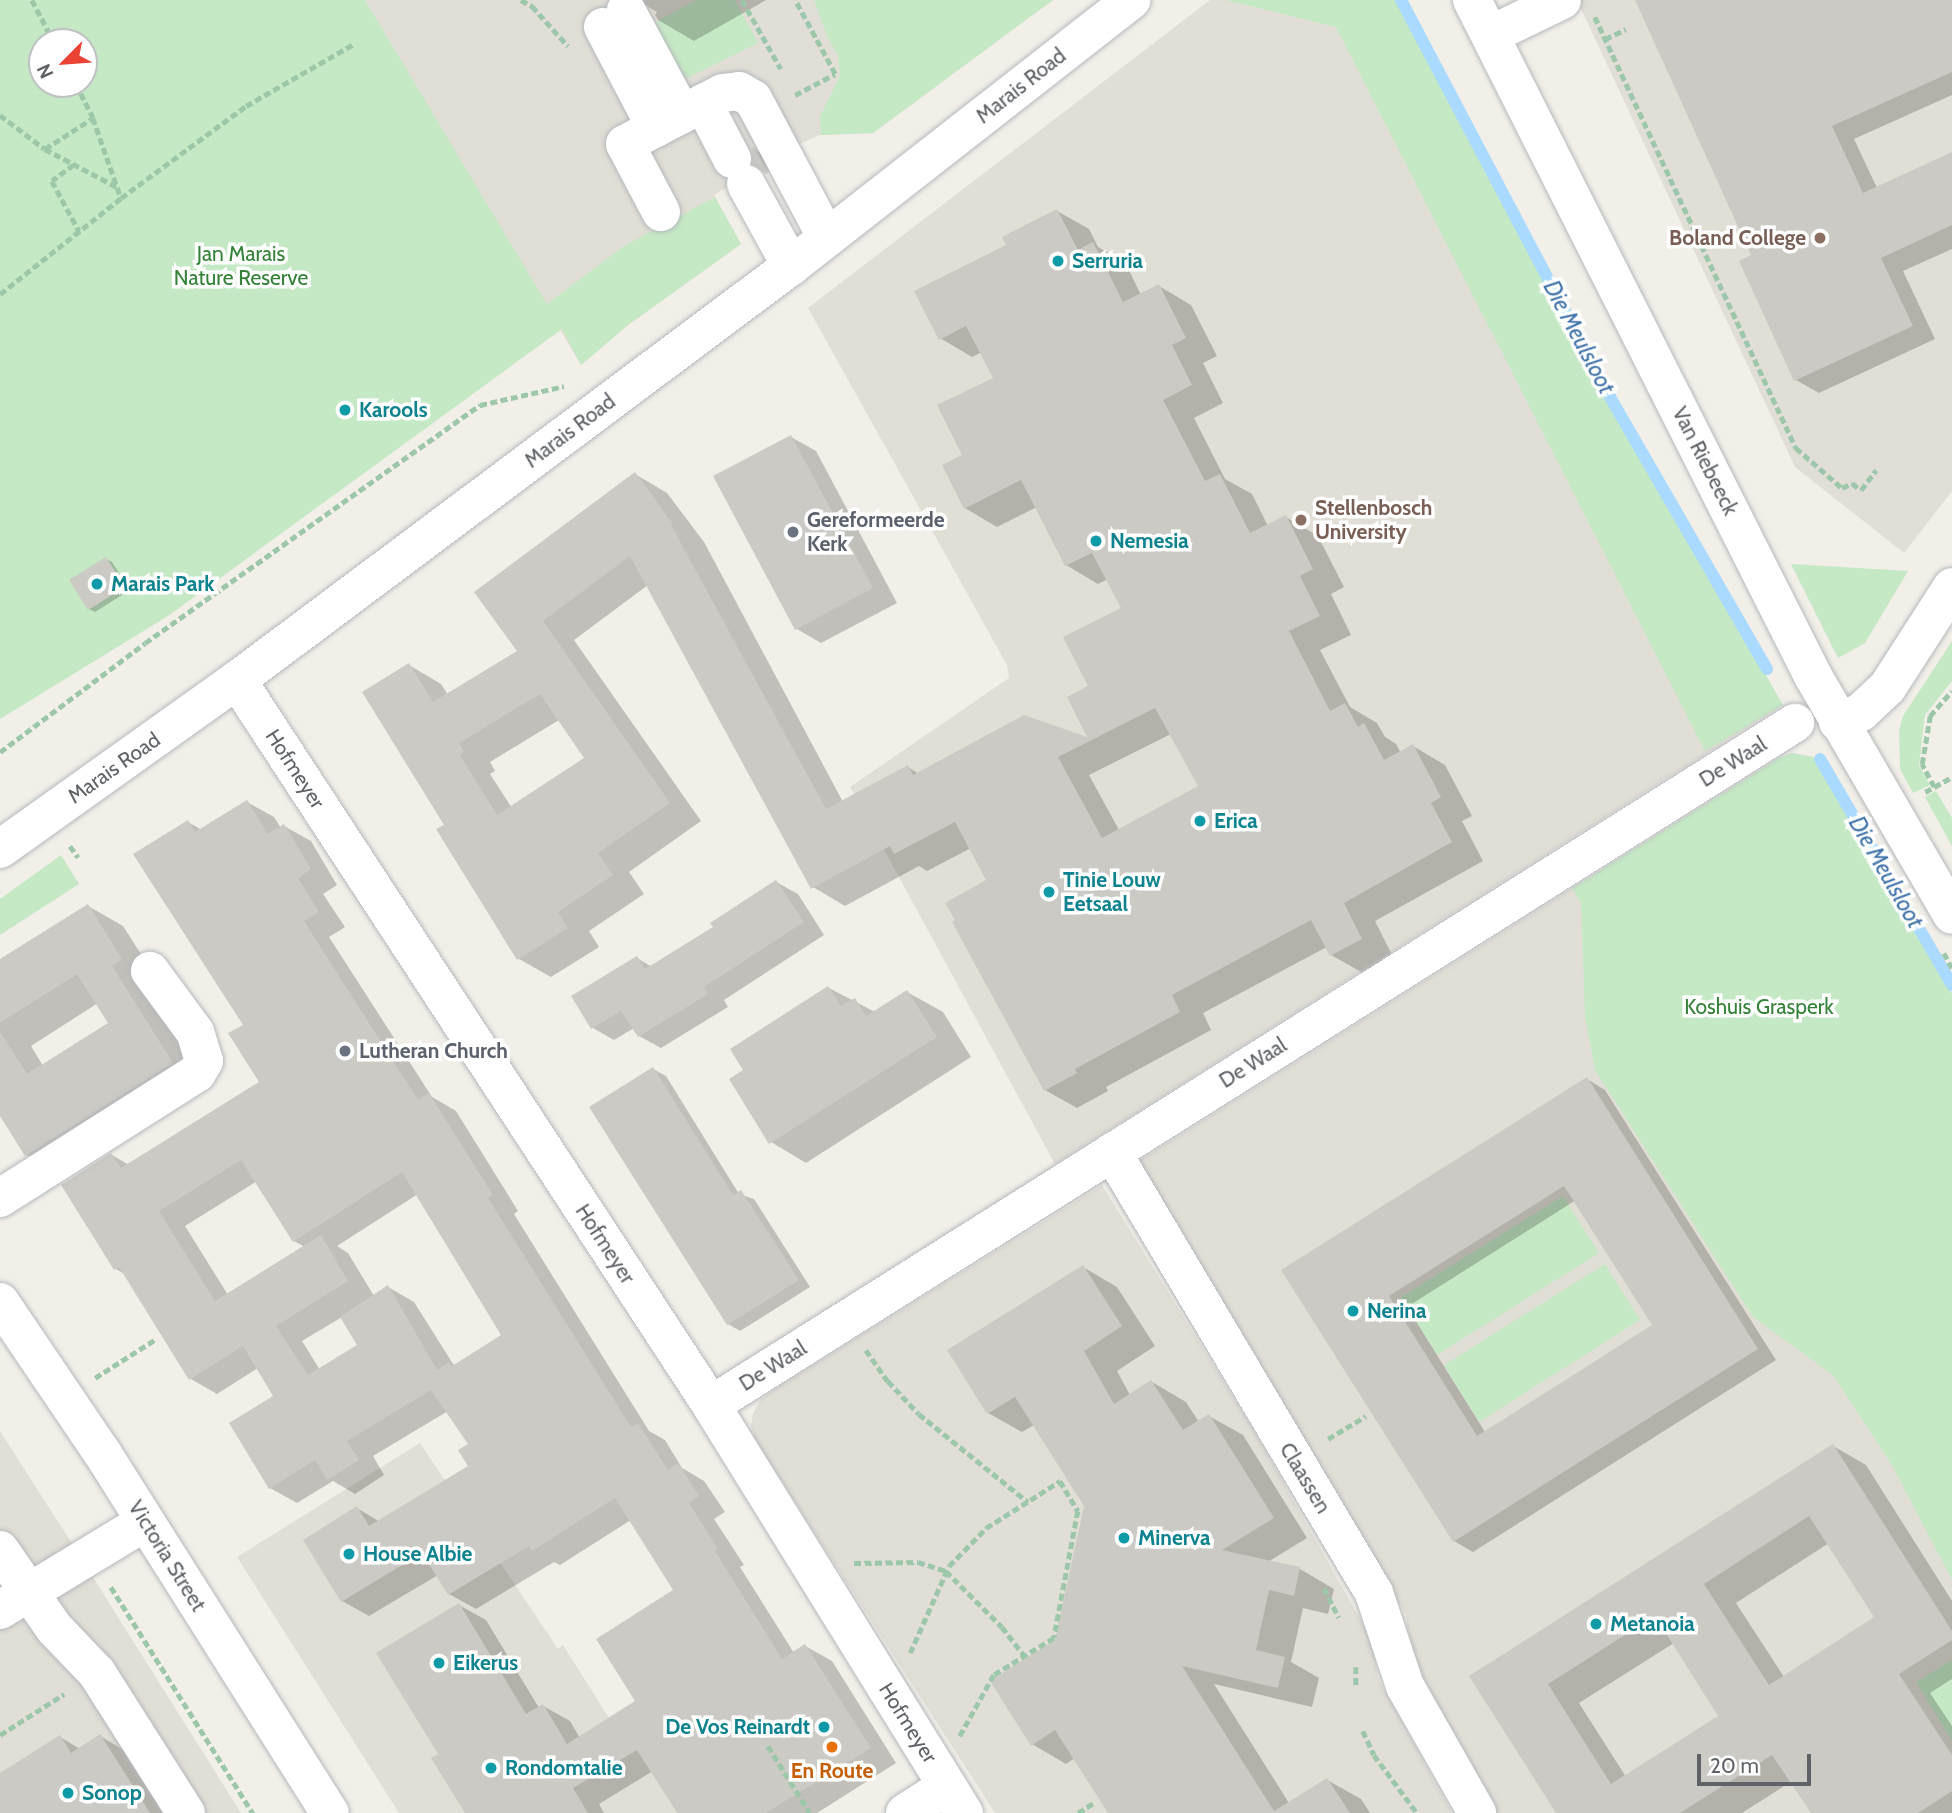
<!DOCTYPE html>
<html>
<head>
<meta charset="utf-8">
<style>
  body { margin:0 }
  #map { position:relative; width:1952px; height:1813px; overflow:hidden; background:#f1efe8; font-family:Cabin,sans-serif }
  div>[style] { position:absolute }
  [style*='--x'] { left:calc(var(--x)*1px); top:calc(var(--y)*1px); width:calc(var(--w)*1px); rotate:calc(var(--a)*1deg) }
  .education>* { inset:0; background:#e1ded6 }
  .green>* { inset:0; background:#c5e8c5 }
  .shadow>* { inset:0; background:#0003 }
  .stream>* { height:12px; margin:-6px; padding:0 6px; transform-origin:6px; border-radius:6px; background:#aadaff }
  .building>* { inset:0; background:#cccac5 }
  .path>* { height:4.5px; margin-top:-2.25px; transform-origin:0; background:repeating-linear-gradient(90deg,#9cc7a9 0 7px,transparent 0 10.5px) }
  .roads { filter:drop-shadow(0 0 2px #b5b8bc) drop-shadow(0 0 2px #b5b8bc) }
  .minor>* { height:38px; margin:-19px; padding:0 19px; transform-origin:19px; border-radius:19px; background:#fff }
  .dots>* { width:19px; height:19px; translate:-50% -50%; box-sizing:border-box; border:4px solid #fff; border-radius:50% }
  span { translate:-50% -50%; white-space:nowrap; text-align:center; line-height:1.15; -webkit-text-stroke:7px #fff; paint-order:stroke }
  .street-label { font-size:21px; color:#5f6368 }
  .education-label { font-size:21px; color:#785e54; font-weight:700 }
  .right { translate:-100% -50%; text-align:right }
  .left { translate:0 -50%; text-align:left }
  .park-label { font-size:21px; color:#348238 }
  .culture-label { font-size:21px; color:#0d838f; font-weight:700 }
  .worship-label { font-size:21px; color:#5b616d; font-weight:700 }
  .food-label { font-size:21px; color:#c56008; font-weight:700 }
  .water-label { font-size:23px; color:#4174aa; font-style:italic }
  .north { position:absolute; left:28px; top:28px; width:70px; height:70px; box-sizing:border-box; background:#fff; border:2px solid #bfc1c3; border-radius:50%; rotate:245deg; font-size:19px; font-weight:700; line-height:28px; text-align:center; color:#5f6368 }
  .north::after { content:''; display:block; margin:auto; width:24px; height:32px; background:#ea4335; clip-path:polygon(50% 0,100% 100%,50% 72%,0 100%) }
  .scale { position:absolute; left:1697px; top:1754px; width:114px; height:32px; box-sizing:border-box; border:4px solid #5f6368; border-top:0; padding-left:9px; font-size:21px; line-height:24px; white-space:nowrap; color:#5f6368; -webkit-text-stroke:5px #fff; paint-order:stroke }
</style>
</head>
<body>
<div id="map">
  <div class="education">
    <div style="clip-path:polygon(365px 0,1053px 0,873px 133px,820px 135px,795px 146px,714px 195px,741px 244px,628px 325px,581px 365px)"></div>
    <div style="clip-path:polygon(1210px 0,1396px 0,1592px 375px,1783px 705px,1055px 1164px,850px 787px,1009px 678px,1007px 665px,808px 308px)"></div>
    <div style="clip-path:polygon(1577px 0,1952px 0,1952px 491px,1904px 553px,1795px 467px)"></div>
    <div style="clip-path:polygon(1792px 753px,1813px 757px,1952px 994px,1952px 1813px,1496px 1813px,1414px 1663px,1405px 1613px,1136px 1163px,1779px 758px)"></div>
    <div style="clip-path:polygon(1102px 1185px,1254px 1431px,1372px 1640px,1378px 1678px,1452px 1813px,995px 1813px,755px 1440px,751px 1426px,753px 1414px,760px 1400px,775px 1389px)"></div>
    <div style="clip-path:polygon(0 1431px,69px 1539px,241px 1813px,0 1813px)"></div>
    <div style="clip-path:polygon(420px 1443px,558px 1649px,563px 1645px,631px 1753px,637px 1750px,677px 1813px,399px 1813px,237px 1557px)"></div>
  </div>
  <div class="green">
    <div style="clip-path:polygon(evenodd,0 0,365px 0,547px 304px,624px 246px,715px 197px,741px 244px,628px 325px,581px 365px,562px 329px,168px 616px,0 719px,0 0,42px 42px,84px 42px,84px 84px,42px 84px,42px 42px)"></div>
    <div style="clip-path:polygon(696px 0,735px 0,758px 43px,687px 78px,681px 75px,652px 24px)"></div>
    <div style="clip-path:polygon(814px 0,1053px 0,873px 133px,821px 135px,820px 117px,840px 75px,838px 56px,827px 36px)"></div>
    <div style="clip-path:polygon(1225px 0,1396px 0,1592px 375px,1783px 705px,1705px 751px,1336px 27px)"></div>
    <div style="clip-path:polygon(1791px 564px,1908px 571px,1865px 643px,1838px 658px)"></div>
    <div style="clip-path:polygon(1952px 641px,1952px 681px,1925px 715px,1919px 765px,1930px 785px,1913px 793px,1900px 769px,1899px 731px,1903px 716px)"></div>
    <div style="clip-path:polygon(1792px 753px,1813px 757px,1952px 994px,1952px 1580px,1893px 1467px,1833px 1375px,1753px 1317px,1595px 1070px,1585px 1017px,1581px 903px,1572px 888px,1779px 758px)"></div>
    <div style="clip-path:polygon(1936px 791px,1952px 818px,1952px 846px,1925px 797px)"></div>
    <div style="clip-path:polygon(61px 855px,79px 884px,0 935px,0 899px)"></div>
    <div style="clip-path:polygon(1563px 1196px,1599px 1253px,1437px 1355px,1401px 1297px)"></div>
    <div style="clip-path:polygon(1605px 1264px,1640px 1320px,1479px 1422px,1444px 1365px)"></div>
    <div style="clip-path:polygon(1952px 1660px,1952px 1741px,1916px 1682px)"></div>
  </div>
  <div class="shadow">
    <div style="clip-path:polygon(636px 0,766px 0,694px 41px,658px 20px,655px 15px,657px 12px)"></div>
    <div style="clip-path:polygon(1637px 0,1952px 0,1952px 95px,1854px 139px,1877px 188px,1952px 154px,1952px 249px,1903px 271px,1935px 339px,1819px 393px,1796px 380px,1754px 256px)"></div>
    <div style="clip-path:polygon(754px 149px,789px 170px,800px 190px,754px 163px)"></div>
    <div style="clip-path:polygon(evenodd,1057px 211px,1089px 229px,1098px 247px,1125px 262px,1141px 295px,1159px 286px,1191px 305px,1217px 356px,1203px 363px,1223px 403px,1194px 418px,1225px 479px,1252px 494px,1268px 526px,1286px 517px,1318px 536px,1344px 587px,1331px 594px,1351px 635px,1320px 650px,1350px 707px,1377px 723px,1385px 737px,1396px 744px,1401px 753px,1413px 746px,1445px 765px,1472px 816px,1462px 821px,1483px 861px,1375px 921px,1393px 957px,1363px 973px,1331px 955px,1327px 947px,1203px 1013px,1211px 1030px,1106px 1087px,1108px 1091px,1077px 1108px,1045px 1090px,989px 881px,971px 848px,927px 871px,919px 866px,845px 906px,813px 887px,648px 585px,574px 640px,701px 821px,629px 872px,644px 894px,589px 931px,599px 947px,551px 977px,519px 959px,446px 825px,409px 665px,441px 684px,448px 695px,520px 652px,635px 474px,667px 493px,704px 542px,843px 802px,908px 767px,919px 774px,1091px 740px,1090px 687px,1123px 609px,1108px 579px,1098px 584px,1066px 565px,1037px 507px,997px 527px,965px 508px,964px 456px,995px 378px,982px 352px,972px 357px,940px 338px,1008px 245px,1057px 211px,559px 720px,586px 758px,512px 808px,490px 774px,495px 771px,490px 762px,559px 720px,1057px 211px,1171px 734px,1200px 787px,1119px 830px,1089px 775px,1171px 734px)"></div>
    <div style="clip-path:polygon(791px 437px,816px 451px,897px 603px,821px 643px,797px 629px)"></div>
    <div style="clip-path:polygon(106px 559px,112px 562px,130px 590px,95px 612px,89px 609px)"></div>
    <div style="clip-path:polygon(evenodd,247px 802px,274px 817px,281px 828px,284px 826px,311px 841px,337px 885px,323px 894px,345px 927px,329px 937px,432px 1097px,456px 1111px,518px 1211px,514px 1214px,649px 1431px,665px 1440px,682px 1468px,704px 1481px,725px 1512px,714px 1519px,744px 1565px,740px 1567px,794px 1653px,805px 1646px,832px 1661px,896px 1763px,817px 1813px,679px 1813px,653px 1771px,599px 1804px,604px 1813px,467px 1813px,441px 1754px,459px 1605px,486px 1620px,539px 1708px,543px 1706px,570px 1721px,580px 1738px,638px 1701px,676px 1591px,631px 1520px,560px 1565px,554px 1562px,476px 1609px,449px 1594px,438px 1575px,369px 1616px,342px 1601px,357px 1508px,380px 1522px,471px 1466px,470px 1445px,448px 1411px,373px 1456px,384px 1475px,355px 1494px,333px 1481px,297px 1503px,270px 1488px,276px 1397px,258px 1368px,217px 1394px,191px 1379px,126px 1275px,116px 1269px,112px 1155px,129px 1165px,262px 1082px,188px 822px,202px 830px,247px 802px,257px 1181px,294px 1241px,305px 1247px,228px 1295px,185px 1226px,257px 1181px,247px 802px,418px 1194px,504px 1335px,455px 1367px,414px 1302px,388px 1287px,374px 1296px,348px 1253px,337px 1246px,418px 1194px,247px 802px,342px 1317px,360px 1345px,320px 1370px,302px 1341px,342px 1317px)"></div>
    <div style="clip-path:polygon(776px 882px,798px 894px,824px 935px,724px 1000px,728px 1007px,661px 1048px,639px 1036px,634px 1028px,614px 1040px,593px 1028px,637px 958px,652px 967px,715px 928px)"></div>
    <div style="clip-path:polygon(evenodd,88px 906px,123px 926px,157px 979px,207px 1083px,62px 1175px,27px 1155px,0 1113px,0 961px,88px 906px,98px 1003px,111px 1023px,43px 1066px,31px 1046px,98px 1003px)"></div>
    <div style="clip-path:polygon(829px 988px,875px 1012px,907px 992px,943px 1012px,971px 1057px,806px 1163px,771px 1142px,746px 1071px)"></div>
    <div style="clip-path:polygon(653px 1069px,666px 1076px,739px 1194px,754px 1199px,810px 1287px,740px 1331px,728px 1324px)"></div>
    <div style="clip-path:polygon(evenodd,1587px 1079px,1605px 1090px,1776px 1360px,1473px 1552px,1454px 1541px,1284px 1271px,1587px 1079px,1576px 1200px,1654px 1326px,1485px 1432px,1407px 1307px,1576px 1200px)"></div>
    <div style="clip-path:polygon(1083px 1267px,1117px 1287px,1155px 1346px,1117px 1371px,1130px 1395px,1152px 1382px,1186px 1402px,1199px 1422px,1209px 1416px,1243px 1435px,1307px 1538px,1268px 1562px,1300px 1569px,1334px 1589px,1328px 1614px,1303px 1608px,1291px 1662px,1319px 1678px,1312px 1707px,1214px 1684px,1289px 1803px,1327px 1780px,1361px 1799px,1370px 1813px,1109px 1813px,1075px 1758px,1066px 1764px,1032px 1744px,1086px 1506px,1034px 1425px,1022px 1432px,988px 1413px)"></div>
    <div style="clip-path:polygon(evenodd,1833px 1446px,1866px 1465px,1952px 1601px,1952px 1679px,1930px 1693px,1952px 1726px,1952px 1813px,1813px 1813px,1792px 1781px,1742px 1813px,1558px 1813px,1471px 1677px,1833px 1446px,1829px 1543px,1876px 1618px,1784px 1677px,1736px 1603px,1829px 1543px,1833px 1446px,1674px 1643px,1721px 1716px,1626px 1777px,1579px 1703px,1674px 1643px)"></div>
    <div style="clip-path:polygon(100px 1736px,136px 1757px,171px 1813px,0 1813px,0 1775px,60px 1737px,80px 1749px)"></div>
  </div>
  <div class="stream">
    <div style="--x:1401;--y:0;--w:449;--a:62.2"></div>
    <div style="--x:1610;--y:397;--w:314;--a:60"></div>
    <div style="--x:1820;--y:759;--w:262;--a:59.7"></div>
  </div>
  <div class="building">
    <div style="clip-path:polygon(1635px 0,1952px 0,1952px 72px,1832px 126px,1863px 193px,1952px 152px,1952px 225px,1881px 258px,1913px 326px,1794px 381px,1739px 261px,1751px 255px)"></div>
    <div style="clip-path:polygon(754px 147px,768px 173px,766px 174px,753px 164px,751px 149px)"></div>
    <div style="clip-path:polygon(evenodd,1057px 209px,1078px 250px,1093px 242px,1123px 302px,1159px 284px,1186px 338px,1172px 345px,1192px 385px,1163px 400px,1205px 481px,1220px 474px,1250px 533px,1286px 515px,1313px 569px,1300px 576px,1320px 616px,1289px 631px,1330px 711px,1345px 703px,1358px 727px,1364px 723px,1384px 760px,1413px 744px,1441px 797px,1431px 803px,1452px 842px,1344px 903px,1362px 939px,1330px 956px,1311px 920px,1172px 995px,1180px 1012px,1075px 1069px,1077px 1073px,1044px 1091px,952px 922px,955px 920px,945px 903px,986px 880px,955px 822px,894px 854px,890px 846px,811px 889px,630px 556px,543px 621px,670px 803px,598px 853px,613px 875px,558px 912px,568px 928px,517px 960px,436px 829px,444px 825px,362px 692px,409px 663px,433px 702px,517px 651px,474px 592px,635px 472px,673px 524px,671px 525px,826px 809px,908px 765px,913px 775px,1024px 715px,1087px 737px,1067px 697px,1088px 686px,1063px 637px,1121px 608px,1092px 553px,1065px 566px,1021px 480px,964px 509px,942px 465px,962px 455px,937px 405px,993px 378px,966px 326px,939px 340px,914px 291px,1006px 245px,1002px 237px,1057px 209px,540px 694px,584px 758px,497px 815px,460px 755px,464px 752px,459px 743px,540px 694px,1057px 209px,1155px 708px,1198px 786px,1102px 838px,1058px 757px,1155px 708px)"></div>
    <div style="clip-path:polygon(791px 435px,873px 588px,795px 630px,713px 476px)"></div>
    <div style="clip-path:polygon(106px 557px,125px 587px,88px 610px,69px 580px)"></div>
    <div style="clip-path:polygon(evenodd,247px 800px,268px 834px,284px 824px,311px 869px,298px 878px,319px 912px,304px 921px,418px 1100px,429px 1093px,493px 1195px,488px 1198px,631px 1427px,638px 1423px,668px 1470px,678px 1463px,699px 1496px,689px 1503px,718px 1549px,715px 1551px,782px 1659px,805px 1644px,871px 1748px,766px 1813px,677px 1813px,637px 1750px,573px 1788px,588px 1813px,465px 1813px,431px 1758px,438px 1754px,376px 1653px,459px 1603px,526px 1714px,543px 1704px,567px 1744px,635px 1701px,596px 1639px,673px 1590px,615px 1498px,532px 1551px,529px 1546px,448px 1595px,422px 1553px,341px 1602px,303px 1540px,357px 1506px,369px 1526px,468px 1466px,458px 1450px,468px 1444px,431px 1390px,347px 1441px,359px 1460px,327px 1480px,315px 1460px,269px 1489px,229px 1423px,273px 1396px,243px 1346px,189px 1380px,119px 1267px,114px 1270px,61px 1185px,111px 1153px,121px 1168px,259px 1082px,228px 1033px,243px 1025px,133px 854px,188px 820px,195px 832px,247px 800px,241px 1160px,293px 1242px,402px 1172px,501px 1335px,452px 1366px,449px 1362px,437px 1370px,388px 1285px,340px 1317px,357px 1345px,308px 1375px,276px 1326px,348px 1281px,321px 1235px,215px 1301px,159px 1211px,241px 1160px)"></div>
    <div style="clip-path:polygon(776px 880px,804px 922px,704px 987px,708px 994px,638px 1037px,621px 1011px,591px 1029px,571px 996px,637px 956px,645px 969px,713px 927px,710px 923px)"></div>
    <div style="clip-path:polygon(88px 904px,122px 959px,112px 966px,173px 1063px,25px 1156px,0 1116px,0 1032px,27px 1074px,108px 1023px,77px 974px,0 1023px,0 959px)"></div>
    <div style="clip-path:polygon(828px 986px,841px 1006px,855px 998px,866px 1016px,907px 990px,937px 1037px,769px 1144px,729px 1079px,743px 1070px,730px 1049px)"></div>
    <div style="clip-path:polygon(653px 1067px,733px 1195px,741px 1190px,799px 1280px,727px 1325px,589px 1107px)"></div>
    <div style="clip-path:polygon(evenodd,1587px 1077px,1758px 1349px,1453px 1542px,1281px 1270px,1587px 1077px,1564px 1186px,1652px 1325px,1477px 1436px,1389px 1296px,1564px 1186px)"></div>
    <div style="clip-path:polygon(1083px 1265px,1122px 1326px,1084px 1351px,1114px 1404px,1151px 1380px,1183px 1430px,1209px 1414px,1274px 1518px,1222px 1550px,1300px 1567px,1294px 1596px,1269px 1590px,1256px 1650px,1285px 1657px,1278px 1688px,1182px 1666px,1274px 1811px,1327px 1778px,1350px 1813px,1108px 1813px,1055px 1730px,1031px 1746px,990px 1681px,1055px 1640px,1084px 1506px,1015px 1397px,987px 1414px,947px 1350px)"></div>
    <div style="clip-path:polygon(evenodd,1833px 1444px,1952px 1631px,1952px 1640px,1899px 1674px,1952px 1755px,1952px 1791px,1918px 1813px,1811px 1813px,1772px 1755px,1680px 1813px,1556px 1813px,1469px 1676px,1833px 1444px,1809px 1516px,1874px 1617px,1769px 1685px,1704px 1584px,1809px 1516px,1833px 1444px,1655px 1616px,1718px 1716px,1611px 1784px,1548px 1684px,1655px 1616px)"></div>
    <div style="clip-path:polygon(100px 1734px,150px 1813px,0 1813px,0 1773px,60px 1735px,71px 1753px)"></div>
  </div>
  <div class="path">
    <div style="--x:32;--y:0;--w:47;--a:62.4"></div>
    <div style="--x:521;--y:0;--w:13;--a:29"></div>
    <div style="--x:532;--y:6;--w:54;--a:48"></div>
    <div style="--x:742;--y:0;--w:79;--a:60.5"></div>
    <div style="--x:1595;--y:17;--w:476;--a:65"></div>
    <div style="--x:1796;--y:448;--w:61;--a:41"></div>
    <div style="--x:1842;--y:488;--w:11;--a:-27"></div>
    <div style="--x:1852;--y:483;--w:11;--a:38"></div>
    <div style="--x:1861;--y:490;--w:25;--a:-53"></div>
    <div style="--x:1605;--y:39;--w:23;--a:-25"></div>
    <div style="--x:76;--y:84;--w:38;--a:63"></div>
    <div style="--x:93;--y:118;--w:85;--a:70.7"></div>
    <div style="--x:795;--y:95;--w:45;--a:-27.7"></div>
    <div style="--x:835;--y:74;--w:84;--a:-118.4"></div>
    <div style="--x:0;--y:115;--w:56;--a:37.1"></div>
    <div style="--x:45;--y:149;--w:81;--a:27.8"></div>
    <div style="--x:45;--y:149;--w:57;--a:-32.9"></div>
    <div style="--x:74;--y:165;--w:27;--a:144"></div>
    <div style="--x:52;--y:181;--w:57;--a:61.6"></div>
    <div style="--x:0;--y:294;--w:154;--a:-38.4"></div>
    <div style="--x:121;--y:198;--w:155;--a:-36.4"></div>
    <div style="--x:246;--y:106;--w:125;--a:-29.9"></div>
    <div style="--x:0;--y:752;--w:181;--a:-36.9"></div>
    <div style="--x:145;--y:643;--w:411;--a:-35.4"></div>
    <div style="--x:480;--y:405;--w:86;--a:-12.7"></div>
    <div style="--x:1934;--y:787;--w:26;--a:-118"></div>
    <div style="--x:1922;--y:764;--w:49;--a:-80.5"></div>
    <div style="--x:1930;--y:716;--w:33;--a:-49"></div>
    <div style="--x:1925;--y:792;--w:31;--a:-29"></div>
    <div style="--x:70;--y:846;--w:14;--a:54"></div>
    <div style="--x:1944;--y:953;--w:17;--a:62"></div>
    <div style="--x:866;--y:1350;--w:38;--a:55"></div>
    <div style="--x:888;--y:1381;--w:45;--a:46.8"></div>
    <div style="--x:919;--y:1414;--w:140;--a:38.9"></div>
    <div style="--x:95;--y:1378;--w:72;--a:-32.6"></div>
    <div style="--x:1328;--y:1439;--w:44;--a:-31.2"></div>
    <div style="--x:854;--y:1563;--w:64;--a:-0.9"></div>
    <div style="--x:918;--y:1562;--w:29;--a:18"></div>
    <div style="--x:946;--y:1571;--w:79;--a:45"></div>
    <div style="--x:1002;--y:1627;--w:37;--a:52"></div>
    <div style="--x:111;--y:1587;--w:267;--a:57.9"></div>
    <div style="--x:1324;--y:1588;--w:33;--a:63"></div>
    <div style="--x:910;--y:1653;--w:95;--a:-65.9"></div>
    <div style="--x:949;--y:1566;--w:53;--a:-45.8"></div>
    <div style="--x:986;--y:1528;--w:88;--a:-32.4"></div>
    <div style="--x:1060;--y:1481;--w:35;--a:59"></div>
    <div style="--x:1078;--y:1511;--w:129;--a:100.7"></div>
    <div style="--x:1054;--y:1638;--w:70;--a:148.3"></div>
    <div style="--x:994;--y:1675;--w:70;--a:119.1"></div>
    <div style="--x:1356;--y:1667;--w:20;--a:90"></div>
    <div style="--x:1363;--y:1731;--w:26;--a:65"></div>
    <div style="--x:1374;--y:1755;--w:72;--a:53.4"></div>
    <div style="--x:0;--y:1735;--w:76;--a:-32.6"></div>
    <div style="--x:768;--y:1746;--w:79;--a:57.9"></div>
    <div style="--x:1078;--y:1813;--w:20;--a:-33"></div>
  </div>
  <div class="roads">
    <div class="minor">
      <div style="--x:1472;--y:0;--w:757;--a:63.23"></div>
      <div style="--x:1813;--y:676;--w:276;--a:59.8"></div>
      <div style="--x:626;--y:10;--w:118;--a:61.7"></div>
      <div style="--x:603;--y:27;--w:114;--a:62.3"></div>
      <div style="--x:1490;--y:35;--w:80;--a:-25.9"></div>
      <div style="--x:703;--y:103;--w:63;--a:62.6"></div>
      <div style="--x:746;--y:184;--w:94;--a:61.2"></div>
      <div style="--x:661;--y:212;--w:77;--a:-117.9"></div>
      <div style="--x:625;--y:144;--w:110;--a:-27.5"></div>
      <div style="--x:723;--y:93;--w:16;--a:-7"></div>
      <div style="--x:739;--y:91;--w:16;--a:30"></div>
      <div style="--x:753;--y:99;--w:157;--a:62"></div>
      <div style="--x:237;--y:680;--w:866;--a:56.82"></div>
      <div style="--x:711;--y:1405;--w:480;--a:58.2"></div>
      <div style="--x:1838;--y:722;--w:25;--a:-23"></div>
      <div style="--x:1861;--y:712;--w:35;--a:-43"></div>
      <div style="--x:1887;--y:688;--w:120;--a:-57.2"></div>
      <div style="--x:0;--y:849;--w:291;--a:-35.5"></div>
      <div style="--x:237;--y:680;--w:692;--a:-36.77"></div>
      <div style="--x:791;--y:266;--w:432;--a:-38"></div>
      <div style="--x:1112;--y:1152;--w:513;--a:59.29"></div>
      <div style="--x:1374;--y:1593;--w:98;--a:71.6"></div>
      <div style="--x:1405;--y:1686;--w:146;--a:60.4"></div>
      <div style="--x:0;--y:1198;--w:233;--a:-32.4"></div>
      <div style="--x:197;--y:1073;--w:14;--a:-60"></div>
      <div style="--x:204;--y:1061;--w:30;--a:-107"></div>
      <div style="--x:195;--y:1032;--w:76;--a:-126.4"></div>
      <div style="--x:0;--y:1302;--w:180;--a:55.9"></div>
      <div style="--x:101;--y:1451;--w:428;--a:57.7"></div>
      <div style="--x:711;--y:1405;--w:1281;--a:-32.18"></div>
      <div style="--x:0;--y:1550;--w:95;--a:55.3"></div>
      <div style="--x:54;--y:1628;--w:62;--a:46.3"></div>
      <div style="--x:97;--y:1673;--w:166;--a:57.6"></div>
      <div style="--x:0;--y:1610;--w:170;--a:-31.3"></div>
      <div style="--x:905;--y:1813;--w:50;--a:-32.7"></div>
    </div>
  </div>
  <div class="dots">
    <div style="left:1820px;top:238px;background:#8d6e63"></div>
    <div style="left:1058px;top:261px;background:#0f9aa8"></div>
    <div style="left:345px;top:410px;background:#0f9aa8"></div>
    <div style="left:1301px;top:520px;background:#8d6e63"></div>
    <div style="left:793px;top:532px;background:#6b7280"></div>
    <div style="left:1096px;top:541px;background:#0f9aa8"></div>
    <div style="left:97px;top:584px;background:#0f9aa8"></div>
    <div style="left:1200px;top:821px;background:#0f9aa8"></div>
    <div style="left:1049px;top:892px;background:#0f9aa8"></div>
    <div style="left:345px;top:1051px;background:#6b7280"></div>
    <div style="left:1353px;top:1311px;background:#0f9aa8"></div>
    <div style="left:1124px;top:1538px;background:#0f9aa8"></div>
    <div style="left:349px;top:1554px;background:#0f9aa8"></div>
    <div style="left:1596px;top:1624px;background:#0f9aa8"></div>
    <div style="left:439px;top:1663px;background:#0f9aa8"></div>
    <div style="left:824px;top:1727px;background:#0f9aa8"></div>
    <div style="left:832px;top:1747px;background:#e8710a"></div>
    <div style="left:491px;top:1768px;background:#0f9aa8"></div>
    <div style="left:68px;top:1793px;background:#0f9aa8"></div>
  </div>
  <div class="street-label">
    <span style="left:1021px;top:86px;rotate:-38deg">Marais Road</span>
    <span style="left:570px;top:431px;rotate:-37deg">Marais Road</span>
    <span style="left:1705px;top:461px;rotate:63deg">Van Riebeeck</span>
    <span style="left:1733px;top:762px;rotate:-32deg">De Waal</span>
    <span style="left:114px;top:768px;rotate:-35deg">Marais Road</span>
    <span style="left:295px;top:769px;rotate:57deg">Hofmeyer</span>
    <span style="left:1253px;top:1063px;rotate:-32deg">De Waal</span>
    <span style="left:605px;top:1244px;rotate:57deg">Hofmeyer</span>
    <span style="left:773px;top:1366px;rotate:-32deg">De Waal</span>
    <span style="left:1305px;top:1478px;rotate:59deg">Claassen</span>
    <span style="left:167px;top:1556px;rotate:58deg">Victoria Street</span>
    <span style="left:908px;top:1723px;rotate:58deg">Hofmeyer</span>
  </div>
  <div class="education-label">
    <span class="right" style="left:1806px;top:238px">Boland College</span>
    <span class="left" style="left:1315px;top:520px">Stellenbosch<br>University</span>
  </div>
  <div class="park-label">
    <span style="left:241px;top:266px">Jan Marais<br>Nature Reserve</span>
    <span style="left:1759px;top:1007px">Koshuis Grasperk</span>
  </div>
  <div class="culture-label">
    <span class="left" style="left:1072px;top:261px">Serruria</span>
    <span class="left" style="left:359px;top:410px">Karools</span>
    <span class="left" style="left:1110px;top:541px">Nemesia</span>
    <span class="left" style="left:111px;top:584px">Marais Park</span>
    <span class="left" style="left:1214px;top:821px">Erica</span>
    <span class="left" style="left:1063px;top:892px">Tinie Louw<br>Eetsaal</span>
    <span class="left" style="left:1367px;top:1311px">Nerina</span>
    <span class="left" style="left:1138px;top:1538px">Minerva</span>
    <span class="left" style="left:363px;top:1554px">House Albie</span>
    <span class="left" style="left:1610px;top:1624px">Metanoia</span>
    <span class="left" style="left:453px;top:1663px">Eikerus</span>
    <span class="right" style="left:810px;top:1727px">De Vos Reinardt</span>
    <span class="left" style="left:505px;top:1768px">Rondomtalie</span>
    <span class="left" style="left:82px;top:1793px">Sonop</span>
  </div>
  <div class="worship-label">
    <span class="left" style="left:807px;top:532px">Gereformeerde<br>Kerk</span>
    <span class="left" style="left:359px;top:1051px">Lutheran Church</span>
  </div>
  <div class="food-label">
    <span style="left:832px;top:1771px">En Route</span>
  </div>
  <div class="water-label">
    <span style="left:1579px;top:337px;rotate:62deg">Die Meulsloot</span>
    <span style="left:1886px;top:872px;rotate:60deg">Die Meulsloot</span>
  </div>
  <div class="north">N</div>
  <div class="scale">20 m</div>
</div>
</body>
</html>
